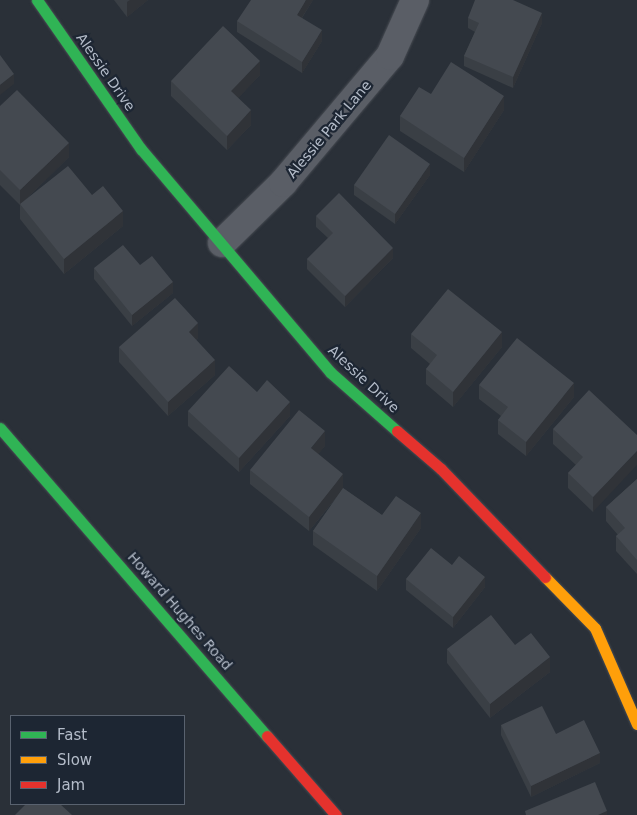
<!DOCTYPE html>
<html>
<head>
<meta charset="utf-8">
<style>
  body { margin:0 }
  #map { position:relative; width:637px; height:815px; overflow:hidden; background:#2a3038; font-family:"DejaVu Sans",sans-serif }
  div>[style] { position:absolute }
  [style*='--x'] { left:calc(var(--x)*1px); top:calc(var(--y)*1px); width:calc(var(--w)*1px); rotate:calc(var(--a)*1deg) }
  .roads { filter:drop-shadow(0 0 1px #484c53) drop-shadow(0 0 1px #484c53) }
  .street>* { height:28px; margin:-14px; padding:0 14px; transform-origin:14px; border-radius:14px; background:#5a5e66 }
  .fast>* { height:11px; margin:-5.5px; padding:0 5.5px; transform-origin:5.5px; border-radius:5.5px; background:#30b455 }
  .slow>* { height:11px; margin:-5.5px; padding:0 5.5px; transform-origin:5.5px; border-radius:5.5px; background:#ff9f0a }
  .jam>* { height:11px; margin:-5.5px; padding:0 5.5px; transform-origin:5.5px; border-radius:5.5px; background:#e5322d }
  .wall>* { inset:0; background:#3a3f45 }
  .shaded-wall>* { inset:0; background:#303338 }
  .building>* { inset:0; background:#444950 }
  span { translate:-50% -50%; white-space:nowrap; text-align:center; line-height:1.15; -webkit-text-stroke:4.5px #1d2633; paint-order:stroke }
  .street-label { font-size:14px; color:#b4bcc9 }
  .legend { position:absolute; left:10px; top:715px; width:175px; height:90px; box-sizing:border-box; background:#1d2633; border:1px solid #59626f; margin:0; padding:6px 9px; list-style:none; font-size:15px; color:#b4bcc9 }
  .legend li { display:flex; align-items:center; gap:10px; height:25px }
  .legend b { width:25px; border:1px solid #59626f }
</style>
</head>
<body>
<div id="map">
  <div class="roads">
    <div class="street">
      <div style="--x:222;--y:243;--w:86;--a:-44.5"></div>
      <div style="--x:283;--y:183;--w:166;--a:-49.9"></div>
      <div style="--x:390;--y:56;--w:61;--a:-65.9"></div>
    </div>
    <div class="fast">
      <div style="--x:37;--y:0;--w:182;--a:55.1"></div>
      <div style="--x:141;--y:149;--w:292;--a:49.7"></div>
      <div style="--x:330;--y:372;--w:89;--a:41.4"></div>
      <div style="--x:0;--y:428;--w:408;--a:49.1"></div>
    </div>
    <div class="slow">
      <div style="--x:545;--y:577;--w:71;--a:45.6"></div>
      <div style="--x:595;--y:628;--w:105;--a:66.4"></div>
    </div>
    <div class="jam">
      <div style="--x:397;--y:431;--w:58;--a:40.8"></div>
      <div style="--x:441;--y:469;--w:150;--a:46.1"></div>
      <div style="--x:267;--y:736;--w:105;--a:48.9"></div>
    </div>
  </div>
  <div class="wall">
    <div style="clip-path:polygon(114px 0,148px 0,127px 17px)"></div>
    <div style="clip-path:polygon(313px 0,302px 18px,322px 41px,302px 73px,237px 32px,237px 21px)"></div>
    <div style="clip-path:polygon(468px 18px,542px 23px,513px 88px,464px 66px,464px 56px,475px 32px,468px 28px)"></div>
    <div style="clip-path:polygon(260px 75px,238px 98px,251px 125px,227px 150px,171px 96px,171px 81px)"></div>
    <div style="clip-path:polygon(431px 94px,504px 110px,464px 172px,400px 131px,400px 116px)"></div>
    <div style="clip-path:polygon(0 106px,69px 157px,22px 203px,92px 195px,123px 226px,64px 274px,20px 219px,20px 205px,0 185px)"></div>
    <div style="clip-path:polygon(430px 175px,395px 224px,354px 195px,354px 185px)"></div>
    <div style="clip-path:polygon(316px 216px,393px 258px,345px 307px,307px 269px,307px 259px,328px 238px,316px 227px)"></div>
    <div style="clip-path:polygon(140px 265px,173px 293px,132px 326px,94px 279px,94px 268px)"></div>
    <div style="clip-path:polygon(411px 334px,502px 347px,453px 407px,426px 384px,426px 369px,430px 364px,411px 348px)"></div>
    <div style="clip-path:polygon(198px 338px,196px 340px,215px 375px,168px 416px,119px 362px,119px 347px)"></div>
    <div style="clip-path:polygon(479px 385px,574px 397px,526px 456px,498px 434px,498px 420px,501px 416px,479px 399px)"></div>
    <div style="clip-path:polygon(257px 392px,290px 416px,239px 472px,188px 426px,188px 411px)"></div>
    <div style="clip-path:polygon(553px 429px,637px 435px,593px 512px,568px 488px,568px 473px,576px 465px,553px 444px)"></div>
    <div style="clip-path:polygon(325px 446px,318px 454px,343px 488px,382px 515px,421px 528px,377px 591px,313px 545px,313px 531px,337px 497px,309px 531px,250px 484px,250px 470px)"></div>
    <div style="clip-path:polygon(637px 479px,637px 574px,616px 551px,616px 536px,618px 535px,606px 521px,606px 507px)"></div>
    <div style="clip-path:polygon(452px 565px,485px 587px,453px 628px,406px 590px,406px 579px)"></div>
    <div style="clip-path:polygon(515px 645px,550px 672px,490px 718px,447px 663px,447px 649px)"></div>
    <div style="clip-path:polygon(501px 725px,556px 734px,600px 763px,531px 797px,501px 735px)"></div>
  </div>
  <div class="shaded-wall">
    <div style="clip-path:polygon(130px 0,148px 0,127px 17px,127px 2px)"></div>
    <div style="clip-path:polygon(306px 0,313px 0,297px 25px,297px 15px)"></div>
    <div style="clip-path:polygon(542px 13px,542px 23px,513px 88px,513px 77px)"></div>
    <div style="clip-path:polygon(322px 30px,322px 41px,302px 73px,302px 62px)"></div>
    <div style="clip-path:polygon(260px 61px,260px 75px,231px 106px,231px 91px)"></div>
    <div style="clip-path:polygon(14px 74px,14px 84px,0 95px,0 85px)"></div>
    <div style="clip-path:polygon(504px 96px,504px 110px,464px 172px,464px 158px)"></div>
    <div style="clip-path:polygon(251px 110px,251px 125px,227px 150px,227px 136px)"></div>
    <div style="clip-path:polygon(69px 143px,69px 157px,20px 205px,20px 190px)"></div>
    <div style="clip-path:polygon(430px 164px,430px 175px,395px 224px,395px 214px)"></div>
    <div style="clip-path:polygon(123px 211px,123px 226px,64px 274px,64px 259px)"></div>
    <div style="clip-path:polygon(393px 248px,393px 258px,345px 307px,345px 296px)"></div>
    <div style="clip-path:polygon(173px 282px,173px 293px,132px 326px,132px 315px)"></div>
    <div style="clip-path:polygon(198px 323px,198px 338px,189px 346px,189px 332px)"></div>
    <div style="clip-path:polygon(502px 332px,502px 347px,453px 407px,453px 392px)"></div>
    <div style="clip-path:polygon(215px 360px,215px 375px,168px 416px,168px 402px)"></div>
    <div style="clip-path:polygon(574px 383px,574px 397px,526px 456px,526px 442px)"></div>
    <div style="clip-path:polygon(290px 402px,290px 416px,239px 472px,239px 458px)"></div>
    <div style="clip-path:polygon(325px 431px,325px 446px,311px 463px,311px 448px)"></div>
    <div style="clip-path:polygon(637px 451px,637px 465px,593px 512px,593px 497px)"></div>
    <div style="clip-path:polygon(343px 474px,343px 489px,309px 531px,309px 517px)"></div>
    <div style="clip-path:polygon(421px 513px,421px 528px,377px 591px,377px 576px)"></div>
    <div style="clip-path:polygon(485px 577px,485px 587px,453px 628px,453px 617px)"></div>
    <div style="clip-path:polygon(550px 657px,550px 672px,490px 718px,490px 704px)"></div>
    <div style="clip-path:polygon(600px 753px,600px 763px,531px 797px,531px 786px)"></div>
    <div style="clip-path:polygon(607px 811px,607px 815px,598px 815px)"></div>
  </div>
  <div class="building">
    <div style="clip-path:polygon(251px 0,306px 0,297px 15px,322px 30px,302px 62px,237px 21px)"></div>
    <div style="clip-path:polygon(475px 0,513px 0,542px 13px,513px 77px,464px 56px,479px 23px,468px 18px)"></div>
    <div style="clip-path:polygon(223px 26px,260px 61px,231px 91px,251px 110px,227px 136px,171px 81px)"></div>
    <div style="clip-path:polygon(0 55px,14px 74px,0 85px)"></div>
    <div style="clip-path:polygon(451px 62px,504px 96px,464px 158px,400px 116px,419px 87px,431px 94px)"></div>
    <div style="clip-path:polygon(17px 90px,69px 143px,20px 190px,0 170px,0 106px)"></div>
    <div style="clip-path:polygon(389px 135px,430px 164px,395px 214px,354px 185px)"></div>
    <div style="clip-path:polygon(68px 166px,92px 195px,103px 186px,123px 211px,64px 259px,20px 204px)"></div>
    <div style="clip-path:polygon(339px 193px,393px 248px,345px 296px,307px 259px,333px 233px,316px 216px)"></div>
    <div style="clip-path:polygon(123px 245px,140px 265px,152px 256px,173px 282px,132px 315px,94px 268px)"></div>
    <div style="clip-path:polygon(448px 289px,502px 332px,453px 392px,426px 369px,437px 355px,411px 334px)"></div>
    <div style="clip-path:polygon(175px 298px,198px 323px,189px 332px,215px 360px,168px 402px,119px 347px)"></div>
    <div style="clip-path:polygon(517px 338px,574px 383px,526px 442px,498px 420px,508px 407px,479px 385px)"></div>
    <div style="clip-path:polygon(229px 366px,257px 392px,267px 380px,290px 402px,239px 458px,188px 411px)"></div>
    <div style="clip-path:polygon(589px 390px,637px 435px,637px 451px,593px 497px,568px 473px,583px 457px,553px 429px)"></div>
    <div style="clip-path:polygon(299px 410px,325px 431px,311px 448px,343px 474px,309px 517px,250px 470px)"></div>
    <div style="clip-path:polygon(637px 479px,637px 560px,616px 536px,625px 528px,606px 507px)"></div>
    <div style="clip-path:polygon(343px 488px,382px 515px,396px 496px,421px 513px,377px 576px,313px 531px)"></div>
    <div style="clip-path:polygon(431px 548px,452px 565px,459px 556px,485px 577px,453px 617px,406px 579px)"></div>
    <div style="clip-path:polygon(491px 615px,515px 645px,531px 633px,550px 657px,490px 704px,447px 649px)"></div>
    <div style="clip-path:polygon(542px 706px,556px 734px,584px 720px,600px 753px,531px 786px,501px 725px)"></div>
    <div style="clip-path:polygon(595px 782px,607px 811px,598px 815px,526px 815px,525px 811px)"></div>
    <div style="clip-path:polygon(26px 804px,60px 804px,72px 815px,15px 815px)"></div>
  </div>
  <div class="street-label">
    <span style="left:106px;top:72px;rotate:55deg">Alessie Drive</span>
    <span style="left:329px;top:129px;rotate:-50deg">Alessie Park Lane</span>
    <span style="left:364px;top:379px;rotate:43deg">Alessie Drive</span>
    <span style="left:180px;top:611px;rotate:49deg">Howard Hughes Road</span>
  </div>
  <ul class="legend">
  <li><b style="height:6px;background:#30b455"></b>Fast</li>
  <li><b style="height:6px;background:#ff9f0a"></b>Slow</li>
  <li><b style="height:6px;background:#e5322d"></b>Jam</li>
  </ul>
</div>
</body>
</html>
